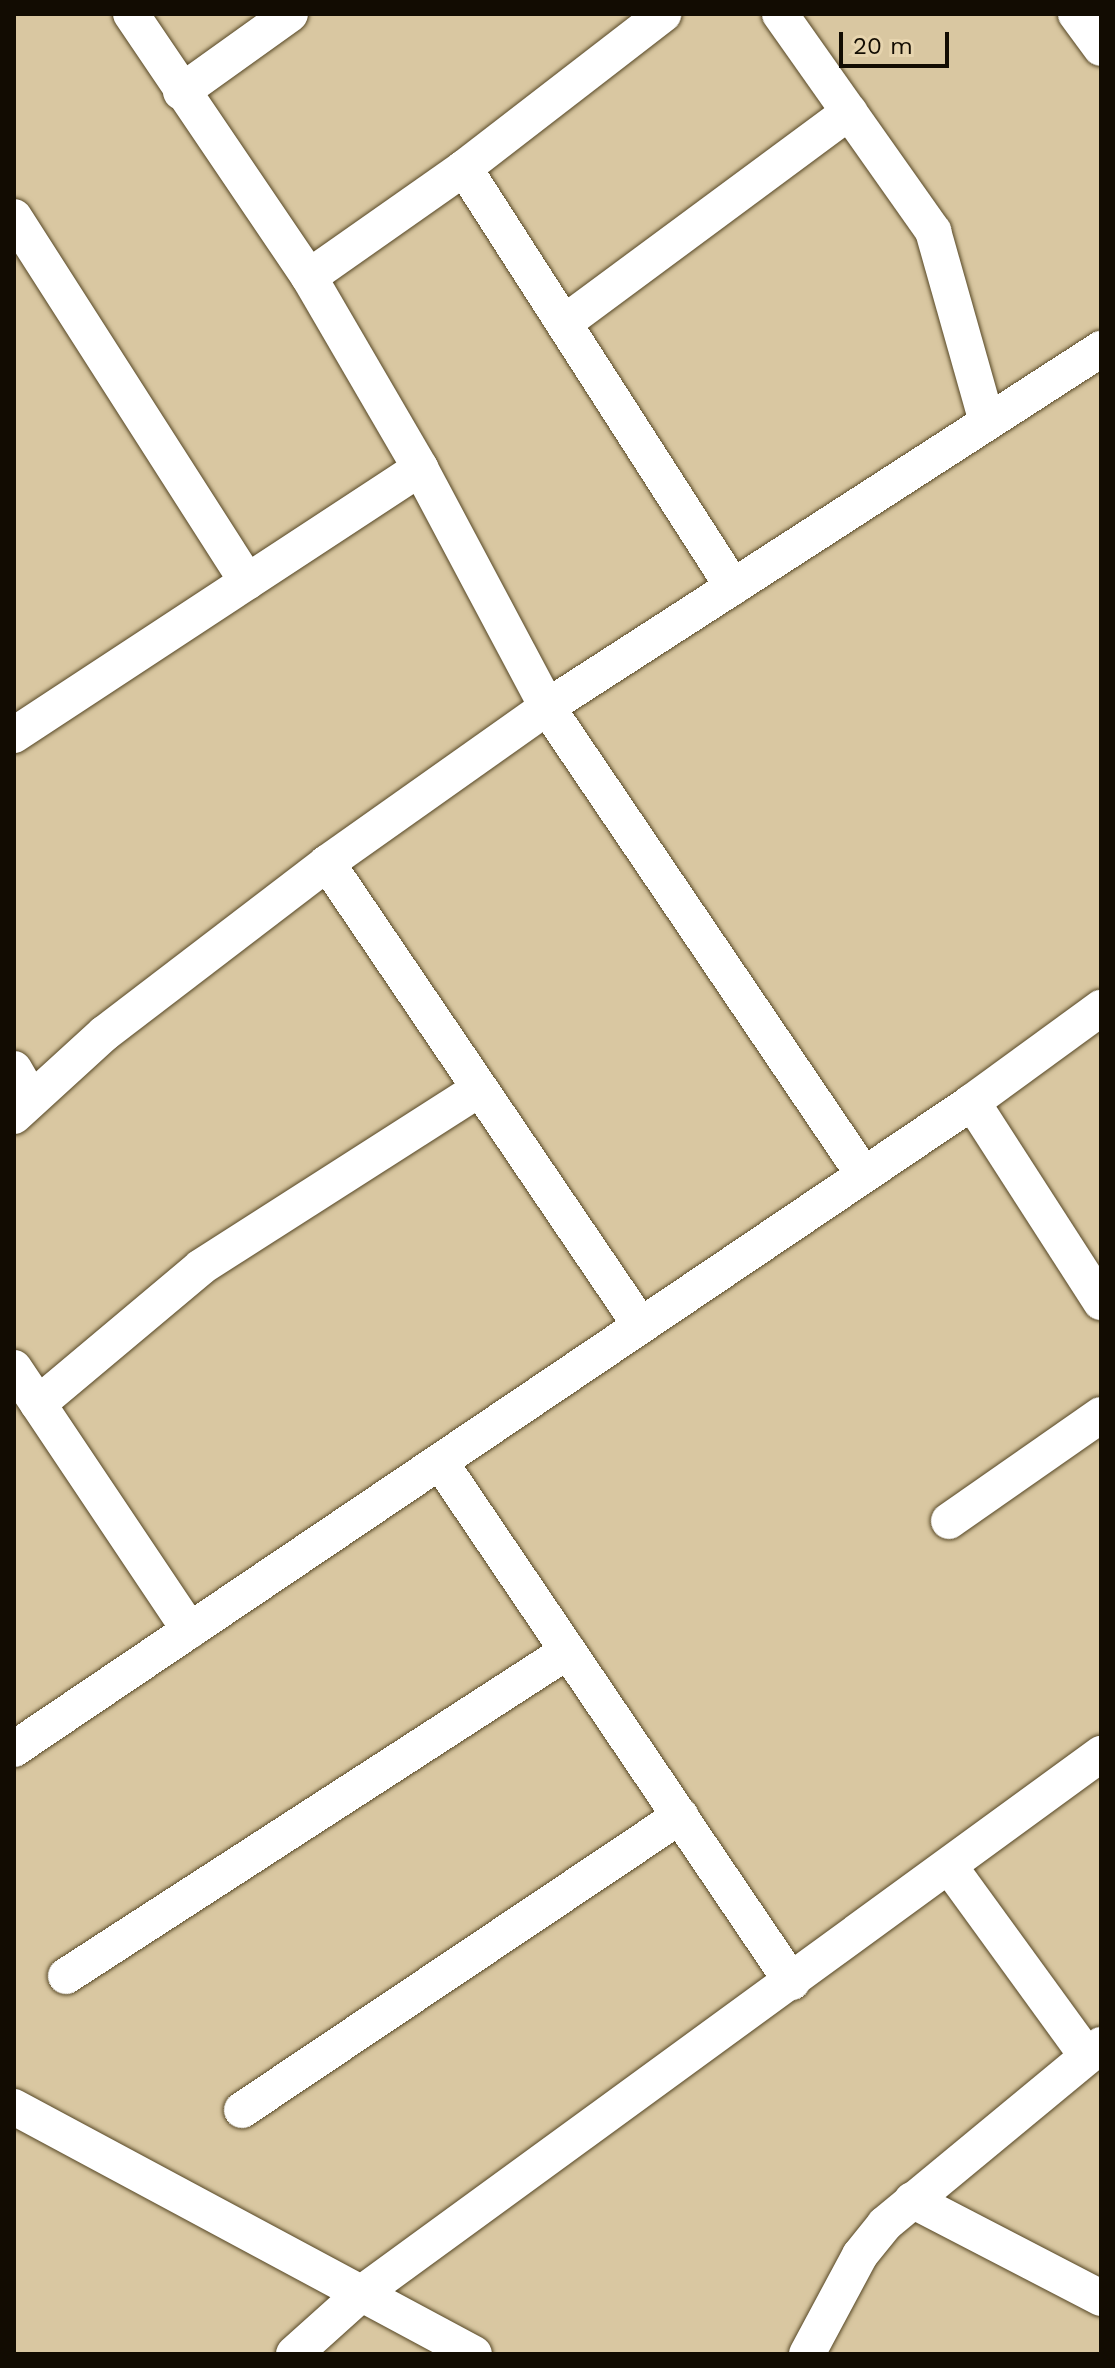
<!DOCTYPE html>
<html>
<head>
<meta charset="utf-8">
<style>
  body { margin:0 }
  #map { position:relative; width:1115px; height:2368px; overflow:hidden; background:#d9c7a1; font-family:"Work Sans",sans-serif }
  div>[style] { position:absolute }
  [style*='--x'] { left:calc(var(--x)*1px); top:calc(var(--y)*1px); width:calc(var(--w)*1px); rotate:calc(var(--a)*1deg) }
  .roads { filter:drop-shadow(0 0 2px #564725) drop-shadow(0 0 2px #564725) }
  .minor>* { height:36px; margin:-18px; padding:0 18px; transform-origin:18px; border-radius:18px; background:#fff }
  span { translate:-50% -50%; white-space:nowrap; text-align:center; line-height:1.15; -webkit-text-stroke:8px #e6d4ae; paint-order:stroke }
  .frame { position:absolute; inset:0; border:16px solid #120c02; pointer-events:none }
  .scale { position:absolute; left:839px; top:32px; width:110px; height:36px; box-sizing:border-box; border:4px solid #120c02; border-top:0; padding-left:10px; font-size:24px; line-height:28px; white-space:nowrap; color:#120c02; -webkit-text-stroke:6px #e6d4ae; paint-order:stroke }
</style>
</head>
<body>
<div id="map">
  <div class="roads">
    <div class="minor">
      <div style="--x:131;--y:14;--w:318;--a:55.9"></div>
      <div style="--x:309;--y:277;--w:221;--a:59.8"></div>
      <div style="--x:420;--y:468;--w:271;--a:62"></div>
      <div style="--x:547;--y:707;--w:565;--a:55.89"></div>
      <div style="--x:780;--y:14;--w:266;--a:54.8"></div>
      <div style="--x:933;--y:231;--w:198;--a:74.2"></div>
      <div style="--x:1076;--y:14;--w:42;--a:53.7"></div>
      <div style="--x:181;--y:92;--w:134;--a:-35.6"></div>
      <div style="--x:464;--y:168;--w:498;--a:57.3"></div>
      <div style="--x:14;--y:217;--w:433;--a:57.4"></div>
      <div style="--x:309;--y:277;--w:189;--a:-35.1"></div>
      <div style="--x:464;--y:168;--w:252;--a:-37.7"></div>
      <div style="--x:564;--y:323;--w:355;--a:-36.5"></div>
      <div style="--x:14;--y:735;--w:486;--a:-33.3"></div>
      <div style="--x:327;--y:863;--w:559;--a:55.86"></div>
      <div style="--x:14;--y:1069;--w:34;--a:60"></div>
      <div style="--x:972;--y:1102;--w:238;--a:57.2"></div>
      <div style="--x:14;--y:1116;--w:123;--a:-42.4"></div>
      <div style="--x:105;--y:1033;--w:280;--a:-37.4"></div>
      <div style="--x:327;--y:863;--w:270;--a:-35.3"></div>
      <div style="--x:547;--y:707;--w:660;--a:-32.87"></div>
      <div style="--x:14;--y:1368;--w:316;--a:56.2"></div>
      <div style="--x:38;--y:1404;--w:213;--a:-40"></div>
      <div style="--x:201;--y:1267;--w:330;--a:-32.6"></div>
      <div style="--x:440;--y:1462;--w:628;--a:55.91"></div>
      <div style="--x:949;--y:1521;--w:185;--a:-34.9"></div>
      <div style="--x:14;--y:1749;--w:1156;--a:-34.03"></div>
      <div style="--x:972;--y:1102;--w:160;--a:-36.1"></div>
      <div style="--x:949;--y:1866;--w:235;--a:54"></div>
      <div style="--x:66;--y:1976;--w:598;--a:-32.92"></div>
      <div style="--x:14;--y:2107;--w:522;--a:28.23"></div>
      <div style="--x:242;--y:2110;--w:528;--a:-33.87"></div>
      <div style="--x:912;--y:2200;--w:213;--a:27.4"></div>
      <div style="--x:294;--y:2354;--w:91;--a:-41.9"></div>
      <div style="--x:362;--y:2293;--w:915;--a:-36.11"></div>
      <div style="--x:807;--y:2354;--w:112;--a:-61.8"></div>
      <div style="--x:860;--y:2255;--w:40;--a:-51"></div>
      <div style="--x:885;--y:2224;--w:281;--a:-39.6"></div>
    </div>
  </div>
  <div class="frame"></div>
  <div class="scale">20 m</div>
</div>
</body>
</html>
